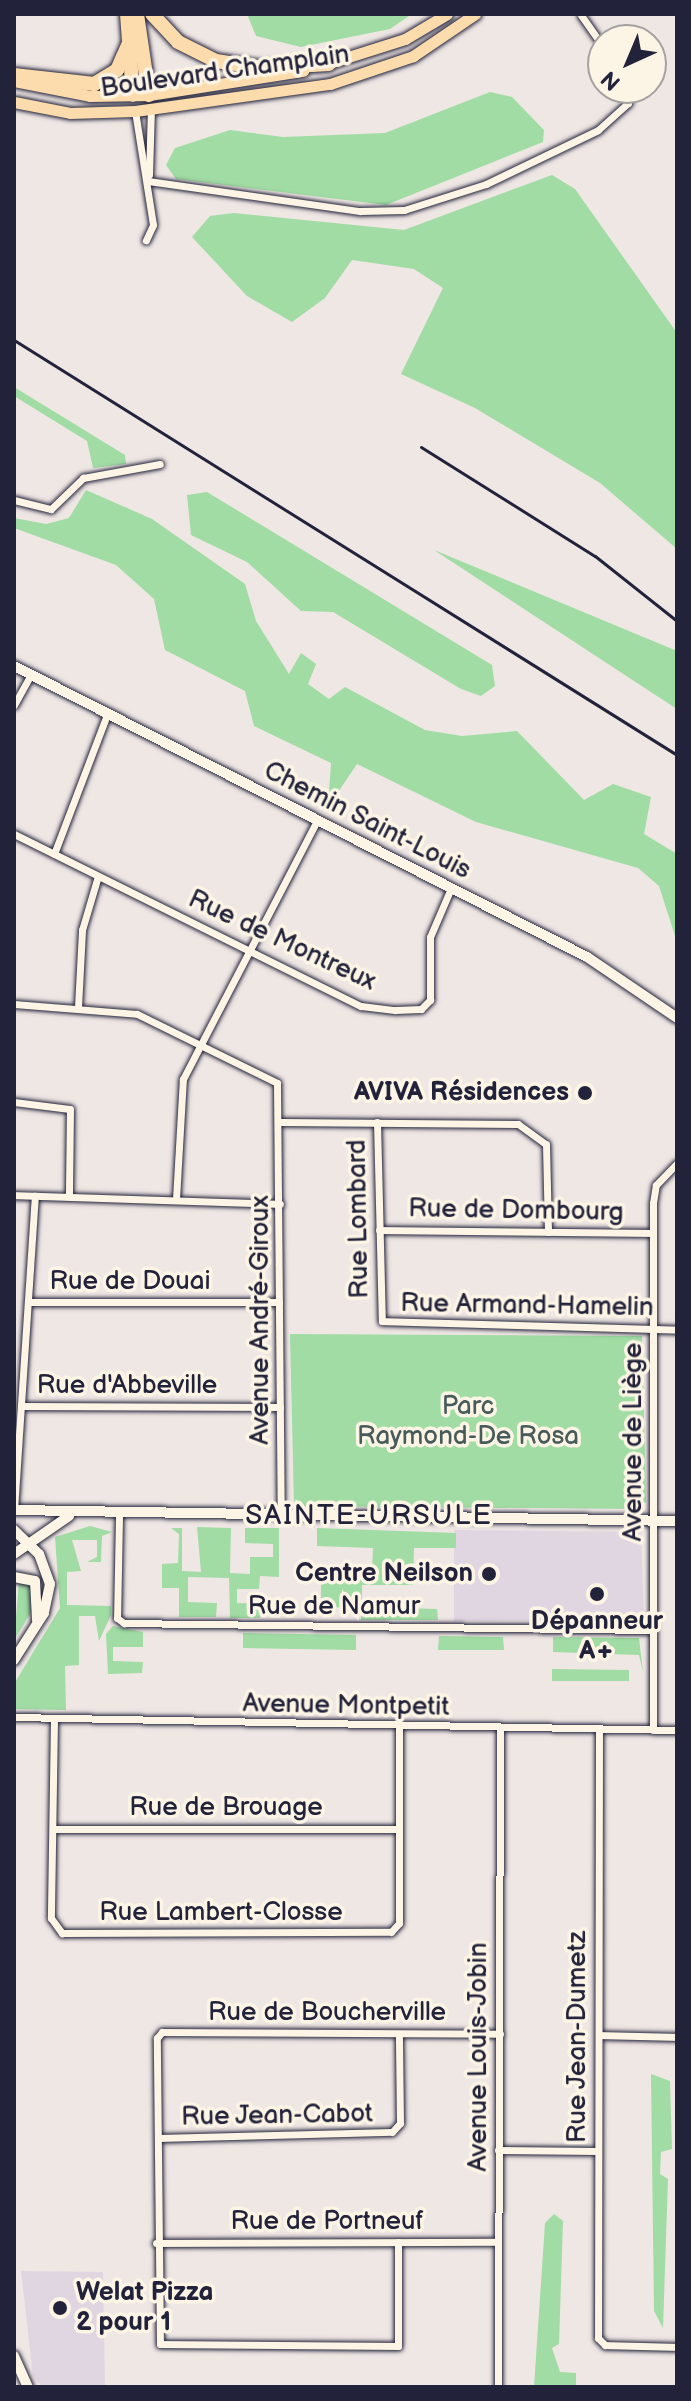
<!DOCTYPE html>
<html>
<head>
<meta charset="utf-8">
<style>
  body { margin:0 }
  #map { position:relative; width:691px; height:2401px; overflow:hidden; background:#efe7e4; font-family:"Balsamiq Sans",sans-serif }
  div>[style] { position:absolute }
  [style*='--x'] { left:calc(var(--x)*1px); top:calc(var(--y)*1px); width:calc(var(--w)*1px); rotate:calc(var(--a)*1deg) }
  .built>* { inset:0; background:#e0d6e2 }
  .green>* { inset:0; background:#a0dca3 }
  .roads { filter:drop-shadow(0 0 2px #22223b) drop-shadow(0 0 2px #22223b) }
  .street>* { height:7px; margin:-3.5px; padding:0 3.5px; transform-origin:3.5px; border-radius:3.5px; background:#fcf5e5 }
  .secondary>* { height:10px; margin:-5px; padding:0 5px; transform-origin:5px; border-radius:5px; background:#fcf5e5 }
  .primary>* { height:11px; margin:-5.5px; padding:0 5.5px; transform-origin:5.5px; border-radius:5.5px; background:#fcdcac }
  .highway>* { height:14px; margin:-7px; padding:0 7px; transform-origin:7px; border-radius:7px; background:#fcdcac }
  .rail>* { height:3px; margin:-1.5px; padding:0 1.5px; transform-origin:1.5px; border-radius:1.5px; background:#22223b }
  .dots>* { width:22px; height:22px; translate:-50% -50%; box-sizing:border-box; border:4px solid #fcf5e5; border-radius:50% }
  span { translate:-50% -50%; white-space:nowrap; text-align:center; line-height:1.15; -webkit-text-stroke:7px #fcf5e5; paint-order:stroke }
  .street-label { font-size:26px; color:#22223b }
  .poi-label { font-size:26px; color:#22223b; font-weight:700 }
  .right { translate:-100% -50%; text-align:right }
  .left { translate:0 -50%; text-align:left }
  .park-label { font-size:26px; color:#485a5a }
  .neighbourhood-label { font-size:28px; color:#22223b; letter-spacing:2px }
  .frame { position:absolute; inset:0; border:16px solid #22223b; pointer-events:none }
  .north { position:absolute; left:587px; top:24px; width:80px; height:80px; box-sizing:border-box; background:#fcf5e5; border:2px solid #a5a1a1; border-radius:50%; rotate:224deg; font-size:22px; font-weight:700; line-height:32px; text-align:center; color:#22223b }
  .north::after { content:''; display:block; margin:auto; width:28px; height:36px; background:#22223b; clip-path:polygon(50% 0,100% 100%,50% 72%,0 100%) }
</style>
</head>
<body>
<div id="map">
  <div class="built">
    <div style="clip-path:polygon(454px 1530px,641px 1532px,644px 1620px,454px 1621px)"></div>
    <div style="clip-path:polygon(21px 2271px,103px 2272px,105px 2387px,42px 2387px,33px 2376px)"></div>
  </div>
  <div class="green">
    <div style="clip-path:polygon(247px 14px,412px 14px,390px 29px,301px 47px,256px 36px)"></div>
    <div style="clip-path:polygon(490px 92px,512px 97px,544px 130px,543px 142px,386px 205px,176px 179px,166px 165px,175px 148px,230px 130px,283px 137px,385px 133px)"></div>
    <div style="clip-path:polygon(552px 175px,575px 189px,677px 333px,677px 549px,600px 483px,475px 408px,401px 374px,443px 288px,414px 269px,352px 260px,325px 298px,292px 322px,247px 296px,192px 237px,210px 216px,234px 213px,404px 230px)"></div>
    <div style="clip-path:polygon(14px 387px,125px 455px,126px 464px,93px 468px,87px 441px,14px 396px)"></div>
    <div style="clip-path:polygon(86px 490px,152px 519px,245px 584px,256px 621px,289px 674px,301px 653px,316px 664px,308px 684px,329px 699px,345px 687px,425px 730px,462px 736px,517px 731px,584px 800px,613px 784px,651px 797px,644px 834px,677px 854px,677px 942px,659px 886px,638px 868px,476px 822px,357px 764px,328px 807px,331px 763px,254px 726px,245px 691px,165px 650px,154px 599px,116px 565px,14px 528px,14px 518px,46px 524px,69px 518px)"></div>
    <div style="clip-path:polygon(207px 492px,492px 665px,495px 686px,481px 696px,461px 689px,333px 612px,301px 611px,247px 562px,191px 535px,187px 495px)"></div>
    <div style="clip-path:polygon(434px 550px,677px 651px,677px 709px,657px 696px)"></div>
    <div style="clip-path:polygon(290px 1334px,642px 1336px,646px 1502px,637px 1509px,294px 1506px)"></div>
    <div style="clip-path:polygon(90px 1526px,112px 1532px,102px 1536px,101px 1562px,87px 1562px,97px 1557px,97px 1540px,72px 1540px,81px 1571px,67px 1572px,67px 1605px,111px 1606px,111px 1615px,99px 1641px,95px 1616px,79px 1616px,79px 1665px,65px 1666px,66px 1710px,14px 1709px,14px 1684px,60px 1608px,55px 1537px)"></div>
    <div style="clip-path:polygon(197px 1527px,231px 1528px,230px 1573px,250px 1574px,250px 1557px,273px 1557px,273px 1544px,245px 1543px,245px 1528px,279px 1528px,279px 1577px,260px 1576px,259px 1589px,237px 1589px,237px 1603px,261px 1604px,260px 1618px,230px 1618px,229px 1578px,188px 1577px,188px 1602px,217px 1603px,216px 1617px,179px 1617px,179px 1588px,162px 1588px,162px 1564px,178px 1563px,179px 1534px,171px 1528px,182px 1528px,182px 1571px,201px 1572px)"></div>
    <div style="clip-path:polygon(317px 1528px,456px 1533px,456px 1548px,414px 1548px,413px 1585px,362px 1585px,362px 1607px,437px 1609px,438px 1620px,361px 1620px,361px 1608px,321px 1607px,321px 1569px,372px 1570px,373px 1548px,317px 1546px)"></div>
    <div style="clip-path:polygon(19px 1582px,33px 1585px,32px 1611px,14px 1640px)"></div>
    <div style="clip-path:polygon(113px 1626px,143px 1632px,143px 1647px,113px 1647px,113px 1661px,143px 1662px,142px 1673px,108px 1674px,106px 1634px)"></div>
    <div style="clip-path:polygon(243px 1633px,356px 1635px,356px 1650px,243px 1648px)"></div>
    <div style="clip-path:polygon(439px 1636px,503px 1637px,504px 1650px,438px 1650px)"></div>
    <div style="clip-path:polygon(553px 1637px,639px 1638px,643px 1672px,639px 1655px,553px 1652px)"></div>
    <div style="clip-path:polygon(552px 1669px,629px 1670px,629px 1681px,552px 1681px)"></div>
    <div style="clip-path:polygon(651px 2074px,670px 2081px,672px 2149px,661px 2152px,660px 2174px,668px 2179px,663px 2328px,654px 2311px)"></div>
    <div style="clip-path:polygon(554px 2214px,563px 2221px,559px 2344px,552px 2348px,560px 2372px,576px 2373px,576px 2387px,534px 2387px,545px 2223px)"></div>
  </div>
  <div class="roads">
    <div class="street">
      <div style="--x:581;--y:15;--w:38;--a:55"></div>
      <div style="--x:135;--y:111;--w:115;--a:81"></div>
      <div style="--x:153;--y:225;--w:17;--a:115"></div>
      <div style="--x:149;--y:175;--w:66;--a:-88.3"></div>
      <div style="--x:148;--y:181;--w:214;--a:8.1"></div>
      <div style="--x:360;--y:211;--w:44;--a:-1.3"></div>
      <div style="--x:404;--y:210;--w:86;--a:-17.6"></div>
      <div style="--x:486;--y:184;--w:124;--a:-25.7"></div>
      <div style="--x:598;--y:130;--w:40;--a:-42"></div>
      <div style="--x:628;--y:103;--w:15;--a:-79"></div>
      <div style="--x:14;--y:500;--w:38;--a:14"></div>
      <div style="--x:51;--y:509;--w:45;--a:-44.1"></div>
      <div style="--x:83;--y:478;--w:78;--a:-10.3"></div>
      <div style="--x:14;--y:705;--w:35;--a:-61"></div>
      <div style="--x:14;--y:834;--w:387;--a:26.4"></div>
      <div style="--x:361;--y:1006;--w:34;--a:7"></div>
      <div style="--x:395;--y:1010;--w:26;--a:-2"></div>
      <div style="--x:421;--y:1009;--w:13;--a:-45"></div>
      <div style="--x:430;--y:1000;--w:63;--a:-90"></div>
      <div style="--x:430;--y:937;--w:53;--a:-66.8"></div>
      <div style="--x:54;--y:854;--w:152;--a:-69.2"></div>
      <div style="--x:14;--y:1004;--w:123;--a:4.6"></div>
      <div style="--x:137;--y:1014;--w:156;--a:26.2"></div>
      <div style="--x:277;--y:1083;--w:432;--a:89.5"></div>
      <div style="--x:78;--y:1007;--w:77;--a:-87"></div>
      <div style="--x:82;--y:930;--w:56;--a:-73.5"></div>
      <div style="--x:14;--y:1102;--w:56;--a:7.1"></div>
      <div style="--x:70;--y:1109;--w:87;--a:90.7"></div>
      <div style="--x:281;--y:1122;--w:237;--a:0.5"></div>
      <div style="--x:518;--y:1124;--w:34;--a:36"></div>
      <div style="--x:546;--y:1144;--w:88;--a:88.7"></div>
      <div style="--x:377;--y:1122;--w:199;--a:88.6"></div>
      <div style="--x:382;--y:1321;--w:295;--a:1.7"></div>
      <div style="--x:14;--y:1195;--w:266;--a:1.9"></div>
      <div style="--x:176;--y:1199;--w:120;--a:-86.7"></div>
      <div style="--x:183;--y:1079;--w:291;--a:-62.6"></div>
      <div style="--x:379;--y:1230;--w:273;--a:0.6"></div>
      <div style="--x:29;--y:1302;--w:250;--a:0"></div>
      <div style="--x:22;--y:1406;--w:258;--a:0.2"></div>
      <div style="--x:14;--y:1510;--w:315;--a:-86.2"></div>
      <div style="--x:119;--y:1517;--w:101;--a:91.1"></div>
      <div style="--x:117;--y:1618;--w:9;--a:36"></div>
      <div style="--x:124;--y:1623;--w:529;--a:0.76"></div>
      <div style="--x:14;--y:1717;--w:663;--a:1.12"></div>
      <div style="--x:54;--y:1719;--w:199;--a:90.9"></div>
      <div style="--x:51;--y:1918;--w:19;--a:54"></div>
      <div style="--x:62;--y:1933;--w:329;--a:-0.2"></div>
      <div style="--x:391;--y:1932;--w:12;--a:-48"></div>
      <div style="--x:399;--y:1923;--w:195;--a:-90"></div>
      <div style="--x:599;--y:1730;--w:608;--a:90.09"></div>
      <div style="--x:598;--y:2338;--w:10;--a:45"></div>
      <div style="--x:605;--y:2345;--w:72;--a:1.6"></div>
      <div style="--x:653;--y:1730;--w:527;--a:-90"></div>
      <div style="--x:653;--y:1203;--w:18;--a:-81"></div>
      <div style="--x:656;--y:1185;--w:30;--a:-46"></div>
      <div style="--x:54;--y:1829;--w:344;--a:0"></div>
      <div style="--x:600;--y:2035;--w:77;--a:1.5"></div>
      <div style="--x:158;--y:2138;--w:234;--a:-1.5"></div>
      <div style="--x:392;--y:2132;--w:12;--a:-48"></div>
      <div style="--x:400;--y:2123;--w:88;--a:-90.7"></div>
      <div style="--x:498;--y:2150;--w:100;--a:0.6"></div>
      <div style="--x:398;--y:2242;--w:104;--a:90"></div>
      <div style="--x:398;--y:2346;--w:238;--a:-179.5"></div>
      <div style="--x:160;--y:2344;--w:306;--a:-90.6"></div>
      <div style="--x:157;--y:2038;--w:8;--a:-50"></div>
      <div style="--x:162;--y:2032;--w:338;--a:0.3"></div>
      <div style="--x:156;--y:2243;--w:342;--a:-0.2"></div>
      <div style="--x:498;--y:2387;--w:659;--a:-89.83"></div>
    </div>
    <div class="secondary">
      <div style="--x:14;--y:666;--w:643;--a:26.92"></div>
      <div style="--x:587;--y:957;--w:109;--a:34.1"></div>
      <div style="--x:14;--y:1510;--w:663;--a:0.95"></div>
      <div style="--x:14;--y:1530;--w:35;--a:44"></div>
      <div style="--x:39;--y:1554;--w:32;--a:70"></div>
      <div style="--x:50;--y:1584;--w:30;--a:102"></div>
      <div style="--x:44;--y:1613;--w:56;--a:122.6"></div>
      <div style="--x:14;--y:1554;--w:67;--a:-34.6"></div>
      <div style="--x:14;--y:1577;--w:21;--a:11"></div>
      <div style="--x:35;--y:1581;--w:39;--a:87"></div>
      <div style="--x:14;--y:2356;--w:34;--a:66"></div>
    </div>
    <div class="primary">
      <div style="--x:323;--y:65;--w:86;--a:-17.6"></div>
      <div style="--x:405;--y:39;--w:49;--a:-30.8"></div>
      <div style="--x:14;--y:81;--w:77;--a:11.2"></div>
      <div style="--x:90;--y:96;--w:59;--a:-1"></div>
      <div style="--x:149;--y:95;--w:156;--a:-8.9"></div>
      <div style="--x:14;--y:102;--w:57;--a:11.1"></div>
      <div style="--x:70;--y:113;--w:65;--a:-1.8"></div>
      <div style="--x:135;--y:111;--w:197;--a:-7.9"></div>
      <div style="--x:330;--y:84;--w:88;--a:-18.6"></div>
      <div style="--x:413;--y:56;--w:75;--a:-34.1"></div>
    </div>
    <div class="highway">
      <div style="--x:127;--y:14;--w:81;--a:85.8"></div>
      <div style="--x:137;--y:14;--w:82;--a:81.6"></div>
      <div style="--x:152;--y:14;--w:38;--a:47"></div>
      <div style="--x:178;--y:42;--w:42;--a:26.6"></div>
      <div style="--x:216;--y:61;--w:48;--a:8.5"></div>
      <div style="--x:263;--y:68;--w:66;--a:-3.5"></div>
      <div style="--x:14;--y:75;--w:81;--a:6.4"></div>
      <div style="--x:94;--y:84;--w:27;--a:-31"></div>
      <div style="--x:117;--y:70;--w:34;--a:-66"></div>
    </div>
  </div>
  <div class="rail">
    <div style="--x:14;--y:340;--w:782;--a:32.04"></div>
    <div style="--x:421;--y:447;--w:205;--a:32.1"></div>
    <div style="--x:595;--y:556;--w:105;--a:38.4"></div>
  </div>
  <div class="dots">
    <div style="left:585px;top:1093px;background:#22223b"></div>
    <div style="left:489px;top:1574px;background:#22223b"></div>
    <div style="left:597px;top:1594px;background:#22223b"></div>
    <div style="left:60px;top:2308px;background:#22223b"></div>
  </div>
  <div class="street-label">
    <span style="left:225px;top:72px;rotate:-8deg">Boulevard Champlain</span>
    <span style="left:367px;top:821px;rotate:27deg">Chemin Saint-Louis</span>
    <span style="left:282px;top:941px;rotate:25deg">Rue de Montreux</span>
    <span style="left:516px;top:1211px;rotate:1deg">Rue de Dombourg</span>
    <span style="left:359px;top:1219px;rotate:-91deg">Rue Lombard</span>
    <span style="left:130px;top:1282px">Rue de Douai</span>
    <span style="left:527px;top:1306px;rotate:1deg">Rue Armand-Hamelin</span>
    <span style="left:261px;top:1320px;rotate:-90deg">Avenue André-Giroux</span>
    <span style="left:127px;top:1386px">Rue d'Abbeville</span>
    <span style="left:634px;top:1442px;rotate:-90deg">Avenue de Liège</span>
    <span style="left:334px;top:1607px">Rue de Namur</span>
    <span style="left:346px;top:1706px;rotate:1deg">Avenue Montpetit</span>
    <span style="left:226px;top:1808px">Rue de Brouage</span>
    <span style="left:221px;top:1913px">Rue Lambert-Closse</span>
    <span style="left:327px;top:2013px">Rue de Boucherville</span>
    <span style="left:578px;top:2037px;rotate:-90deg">Rue Jean-Dumetz</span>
    <span style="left:479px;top:2057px;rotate:-90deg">Avenue Louis-Jobin</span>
    <span style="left:277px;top:2116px;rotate:-1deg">Rue Jean-Cabot</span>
    <span style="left:327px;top:2222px">Rue de Portneuf</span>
  </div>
  <div class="poi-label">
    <span class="right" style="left:569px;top:1093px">AVIVA Résidences</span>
    <span class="right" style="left:473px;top:1574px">Centre Neilson</span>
    <span style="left:597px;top:1637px">Dépanneur<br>A+</span>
    <span class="left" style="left:76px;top:2308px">Welat Pizza<br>2 pour 1</span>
  </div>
  <div class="park-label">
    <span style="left:468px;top:1422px">Parc<br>Raymond-De Rosa</span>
  </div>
  <div class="neighbourhood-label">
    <span style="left:369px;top:1516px">SAINTE-URSULE</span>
  </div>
  <div class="frame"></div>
  <div class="north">N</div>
</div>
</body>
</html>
